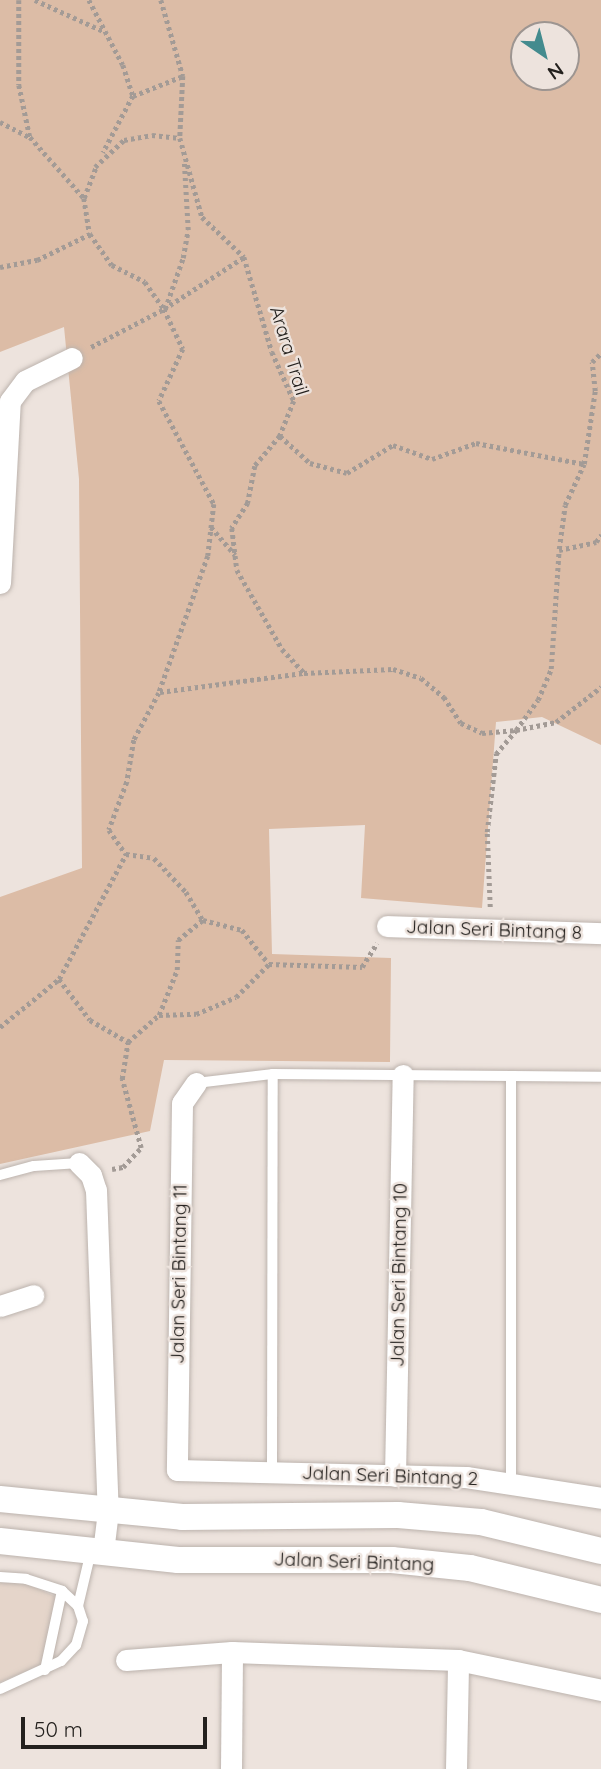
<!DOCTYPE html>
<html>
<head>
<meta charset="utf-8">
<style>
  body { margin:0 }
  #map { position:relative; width:601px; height:1769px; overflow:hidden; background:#ede3dd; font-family:Quicksand,sans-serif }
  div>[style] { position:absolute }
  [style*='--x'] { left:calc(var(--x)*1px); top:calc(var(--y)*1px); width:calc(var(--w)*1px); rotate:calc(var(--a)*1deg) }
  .built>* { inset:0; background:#e5d5ca }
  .green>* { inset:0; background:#dcbca6 }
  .path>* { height:4.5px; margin-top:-2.25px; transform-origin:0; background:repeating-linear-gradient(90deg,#a39b96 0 3.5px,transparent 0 7px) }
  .roads { filter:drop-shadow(0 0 2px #bcb3ad) drop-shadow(0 0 2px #bcb3ad) }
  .service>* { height:10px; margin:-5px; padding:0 5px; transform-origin:5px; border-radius:5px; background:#fff }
  .minor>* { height:21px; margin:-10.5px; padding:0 10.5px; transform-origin:10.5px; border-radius:10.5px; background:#fff }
  .tertiary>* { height:26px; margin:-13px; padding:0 13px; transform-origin:13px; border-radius:13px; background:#fff }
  span { translate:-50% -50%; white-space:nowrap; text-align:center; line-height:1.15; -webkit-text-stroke:5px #ede3dd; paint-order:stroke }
  .street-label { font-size:19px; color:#24211e }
  .north { position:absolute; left:510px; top:21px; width:70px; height:70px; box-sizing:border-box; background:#ede3dd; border:2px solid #9d9591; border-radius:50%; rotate:145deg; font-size:19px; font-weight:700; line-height:28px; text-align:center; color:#24211e }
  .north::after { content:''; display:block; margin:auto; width:24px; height:32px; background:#438b8e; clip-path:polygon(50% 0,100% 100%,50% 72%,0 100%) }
  .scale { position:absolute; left:21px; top:1717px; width:186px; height:32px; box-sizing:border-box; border:4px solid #24211e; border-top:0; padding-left:9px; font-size:21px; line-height:24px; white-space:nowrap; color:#24211e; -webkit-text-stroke:5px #ede3dd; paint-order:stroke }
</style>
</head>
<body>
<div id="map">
  <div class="built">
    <div style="clip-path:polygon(0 1583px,24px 1583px,66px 1601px,53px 1660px,0 1682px)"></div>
  </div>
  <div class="green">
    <div style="clip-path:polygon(evenodd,0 0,601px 0,601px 745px,542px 717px,496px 722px,482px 908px,361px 898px,365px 825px,269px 829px,272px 954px,391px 958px,390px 1062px,164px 1060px,150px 1131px,0 1164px,0 897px,82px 868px,79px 479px,64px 327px,0 352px,0 0,524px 35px,566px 35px,566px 77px,524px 77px,524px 35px)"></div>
  </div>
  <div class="path">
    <div style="--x:19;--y:0;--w:85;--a:90"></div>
    <div style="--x:19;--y:85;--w:53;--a:78.1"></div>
    <div style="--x:35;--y:0;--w:75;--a:24.5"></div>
    <div style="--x:89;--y:0;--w:73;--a:62.4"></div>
    <div style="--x:123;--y:65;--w:33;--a:72"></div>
    <div style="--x:133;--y:96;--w:64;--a:117.8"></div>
    <div style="--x:161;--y:0;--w:79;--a:73.9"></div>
    <div style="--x:183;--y:76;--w:62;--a:92.8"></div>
    <div style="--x:180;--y:138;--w:82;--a:74.4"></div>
    <div style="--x:202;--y:217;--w:58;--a:43.6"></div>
    <div style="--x:244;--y:257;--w:99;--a:73.6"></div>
    <div style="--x:272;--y:352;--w:54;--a:65.8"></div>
    <div style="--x:294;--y:401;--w:38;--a:112"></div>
    <div style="--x:280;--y:436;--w:39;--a:130"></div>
    <div style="--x:255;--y:466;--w:38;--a:101"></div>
    <div style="--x:248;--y:503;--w:30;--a:123"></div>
    <div style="--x:232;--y:528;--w:42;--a:83.2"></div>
    <div style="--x:237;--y:570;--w:91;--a:60.3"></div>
    <div style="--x:282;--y:649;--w:33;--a:47"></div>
    <div style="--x:304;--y:673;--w:89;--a:-2.6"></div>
    <div style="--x:393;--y:669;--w:29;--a:18"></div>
    <div style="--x:421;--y:678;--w:30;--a:40"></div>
    <div style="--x:444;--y:697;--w:31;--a:57"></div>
    <div style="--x:461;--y:723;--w:23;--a:25"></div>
    <div style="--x:482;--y:733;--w:34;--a:-5"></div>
    <div style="--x:516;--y:730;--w:37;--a:-54"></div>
    <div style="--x:538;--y:700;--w:34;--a:-67"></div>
    <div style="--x:551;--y:669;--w:119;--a:-86.2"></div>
    <div style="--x:559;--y:550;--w:38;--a:-12"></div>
    <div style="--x:596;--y:542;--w:9;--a:-54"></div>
    <div style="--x:133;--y:96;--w:54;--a:-21.8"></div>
    <div style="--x:0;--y:122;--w:34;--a:27"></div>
    <div style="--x:30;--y:137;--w:81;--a:48.5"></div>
    <div style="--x:84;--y:198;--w:36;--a:81"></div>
    <div style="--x:90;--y:234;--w:38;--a:55"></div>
    <div style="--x:112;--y:265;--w:37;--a:27"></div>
    <div style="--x:145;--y:282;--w:33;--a:55"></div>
    <div style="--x:164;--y:309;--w:44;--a:64.6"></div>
    <div style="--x:183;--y:349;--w:57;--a:114.8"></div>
    <div style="--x:159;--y:401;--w:117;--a:61.9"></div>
    <div style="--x:214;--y:504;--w:52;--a:96.6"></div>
    <div style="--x:208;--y:556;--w:145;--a:109.7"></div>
    <div style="--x:159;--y:693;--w:53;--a:118"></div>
    <div style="--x:134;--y:740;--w:43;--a:99.5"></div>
    <div style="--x:127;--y:782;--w:51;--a:110.6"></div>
    <div style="--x:109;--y:830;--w:29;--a:55"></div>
    <div style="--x:126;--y:854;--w:28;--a:8"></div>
    <div style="--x:154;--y:858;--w:47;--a:46.7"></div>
    <div style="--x:186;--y:892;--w:33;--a:59"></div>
    <div style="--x:203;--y:920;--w:40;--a:14.4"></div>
    <div style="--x:242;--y:930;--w:43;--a:51.5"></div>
    <div style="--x:269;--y:964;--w:93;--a:1.8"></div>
    <div style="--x:362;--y:967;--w:28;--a:-58"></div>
    <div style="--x:95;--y:167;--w:40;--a:-43"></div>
    <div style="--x:124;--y:140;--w:28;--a:-10"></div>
    <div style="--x:152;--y:135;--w:28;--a:6"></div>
    <div style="--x:84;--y:198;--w:33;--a:-69"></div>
    <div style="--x:0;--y:267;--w:38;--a:-11"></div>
    <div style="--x:37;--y:260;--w:59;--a:-26.1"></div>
    <div style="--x:165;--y:309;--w:54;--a:-70.6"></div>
    <div style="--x:183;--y:258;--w:28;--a:-80"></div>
    <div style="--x:188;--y:230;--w:70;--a:-93.3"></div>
    <div style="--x:91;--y:347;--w:82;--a:-27.5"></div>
    <div style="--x:164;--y:309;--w:95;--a:-33"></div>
    <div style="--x:280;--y:436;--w:40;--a:42"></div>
    <div style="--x:310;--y:463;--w:38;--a:15"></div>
    <div style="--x:347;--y:473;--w:54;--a:-31.3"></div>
    <div style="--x:393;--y:445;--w:41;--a:19.7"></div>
    <div style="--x:432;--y:459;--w:47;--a:-20"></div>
    <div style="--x:476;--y:443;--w:110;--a:11"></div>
    <div style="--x:211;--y:527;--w:37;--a:49"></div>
    <div style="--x:559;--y:549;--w:44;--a:-82.2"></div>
    <div style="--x:565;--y:505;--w:45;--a:-65.1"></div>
    <div style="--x:584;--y:464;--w:74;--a:-81.4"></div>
    <div style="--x:595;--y:391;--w:29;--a:-96"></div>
    <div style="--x:592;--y:362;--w:13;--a:-45"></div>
    <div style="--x:160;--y:692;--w:144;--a:-7.6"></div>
    <div style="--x:490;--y:907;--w:75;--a:-92.3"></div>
    <div style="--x:487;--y:832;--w:79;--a:-83.4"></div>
    <div style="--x:496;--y:754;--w:31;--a:-50"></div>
    <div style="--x:516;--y:730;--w:41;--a:-11.3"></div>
    <div style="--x:556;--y:722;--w:57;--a:-37.9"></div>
    <div style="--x:59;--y:979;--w:51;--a:52.9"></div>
    <div style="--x:90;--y:1020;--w:44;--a:30.1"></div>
    <div style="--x:159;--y:1015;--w:48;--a:-68.2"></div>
    <div style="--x:177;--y:970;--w:30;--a:-88"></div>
    <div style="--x:178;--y:940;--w:32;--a:-39"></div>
    <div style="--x:0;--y:1027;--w:76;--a:-39.1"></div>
    <div style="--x:59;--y:979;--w:142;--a:-61.8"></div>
    <div style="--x:112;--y:1169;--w:11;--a:-10"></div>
    <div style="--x:123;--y:1167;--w:26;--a:-47"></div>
    <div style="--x:141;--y:1148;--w:72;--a:-105.4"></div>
    <div style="--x:122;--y:1079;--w:37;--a:-81"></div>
    <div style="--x:128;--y:1042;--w:41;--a:-41.1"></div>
    <div style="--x:159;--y:1015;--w:37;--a:-2"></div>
    <div style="--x:196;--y:1014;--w:43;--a:-23"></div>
    <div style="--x:236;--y:997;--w:47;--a:-45"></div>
  </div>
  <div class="roads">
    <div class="service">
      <div style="--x:511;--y:1076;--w:408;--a:90"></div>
      <div style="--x:196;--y:1083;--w:78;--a:-6.7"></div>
      <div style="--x:273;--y:1074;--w:328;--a:0.5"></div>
      <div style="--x:0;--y:1175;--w:35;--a:-15"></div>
      <div style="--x:34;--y:1166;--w:45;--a:-3.8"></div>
      <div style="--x:272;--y:1472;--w:398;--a:-89.9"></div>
      <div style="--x:0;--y:1577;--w:26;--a:4"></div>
      <div style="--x:26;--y:1579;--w:38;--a:18"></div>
      <div style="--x:62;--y:1591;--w:22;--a:43"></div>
      <div style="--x:78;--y:1606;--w:16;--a:72"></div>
      <div style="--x:83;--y:1621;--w:25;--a:106"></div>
      <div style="--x:76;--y:1645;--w:22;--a:133"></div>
      <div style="--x:61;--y:1661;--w:67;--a:155.3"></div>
      <div style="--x:78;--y:1606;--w:57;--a:-76.7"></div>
      <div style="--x:45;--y:1670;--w:81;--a:-77.9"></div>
    </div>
    <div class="minor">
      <div style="--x:0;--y:583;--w:182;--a:-86.9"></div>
      <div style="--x:10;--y:401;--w:25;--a:-53"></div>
      <div style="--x:25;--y:381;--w:52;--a:-26.1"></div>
      <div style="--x:387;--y:926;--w:214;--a:1.9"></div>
      <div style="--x:196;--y:1083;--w:24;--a:125"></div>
      <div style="--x:182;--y:1103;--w:367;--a:90.8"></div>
      <div style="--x:177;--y:1470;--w:289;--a:1.4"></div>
      <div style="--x:466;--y:1477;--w:137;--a:8.8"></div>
      <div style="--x:79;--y:1163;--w:17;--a:45"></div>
      <div style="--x:91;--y:1175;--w:16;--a:72"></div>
      <div style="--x:96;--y:1190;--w:321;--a:87.9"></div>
      <div style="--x:108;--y:1511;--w:41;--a:97"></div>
      <div style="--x:0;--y:1306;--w:35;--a:-18"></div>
      <div style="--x:395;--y:1476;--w:401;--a:-88.9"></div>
      <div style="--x:126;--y:1660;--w:106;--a:-4.3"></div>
      <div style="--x:232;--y:1652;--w:226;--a:2"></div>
      <div style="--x:458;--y:1660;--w:146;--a:11.8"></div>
      <div style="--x:231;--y:1769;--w:117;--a:-89.5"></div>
      <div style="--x:456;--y:1769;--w:109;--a:-88.9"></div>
    </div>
    <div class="tertiary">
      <div style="--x:0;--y:1499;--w:183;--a:5.6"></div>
      <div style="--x:182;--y:1517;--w:216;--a:-0.5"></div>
      <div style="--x:398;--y:1515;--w:83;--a:4.8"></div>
      <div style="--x:481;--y:1522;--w:123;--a:13.6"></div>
      <div style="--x:0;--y:1541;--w:179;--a:6.1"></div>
      <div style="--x:178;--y:1560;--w:214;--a:0"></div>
      <div style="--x:392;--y:1560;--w:78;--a:5.9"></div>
      <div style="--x:470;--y:1568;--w:135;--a:13.7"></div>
    </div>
  </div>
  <div class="street-label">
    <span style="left:289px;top:351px;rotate:73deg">Arara Trail</span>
    <span style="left:494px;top:930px;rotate:2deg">Jalan Seri Bintang 8</span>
    <span style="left:179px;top:1274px;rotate:-89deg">Jalan Seri Bintang 11</span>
    <span style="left:399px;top:1275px;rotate:-89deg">Jalan Seri Bintang 10</span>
    <span style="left:390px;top:1476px;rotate:2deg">Jalan Seri Bintang 2</span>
    <span style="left:354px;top:1562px;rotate:2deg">Jalan Seri Bintang</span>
  </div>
  <div class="north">N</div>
  <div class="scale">50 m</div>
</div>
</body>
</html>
